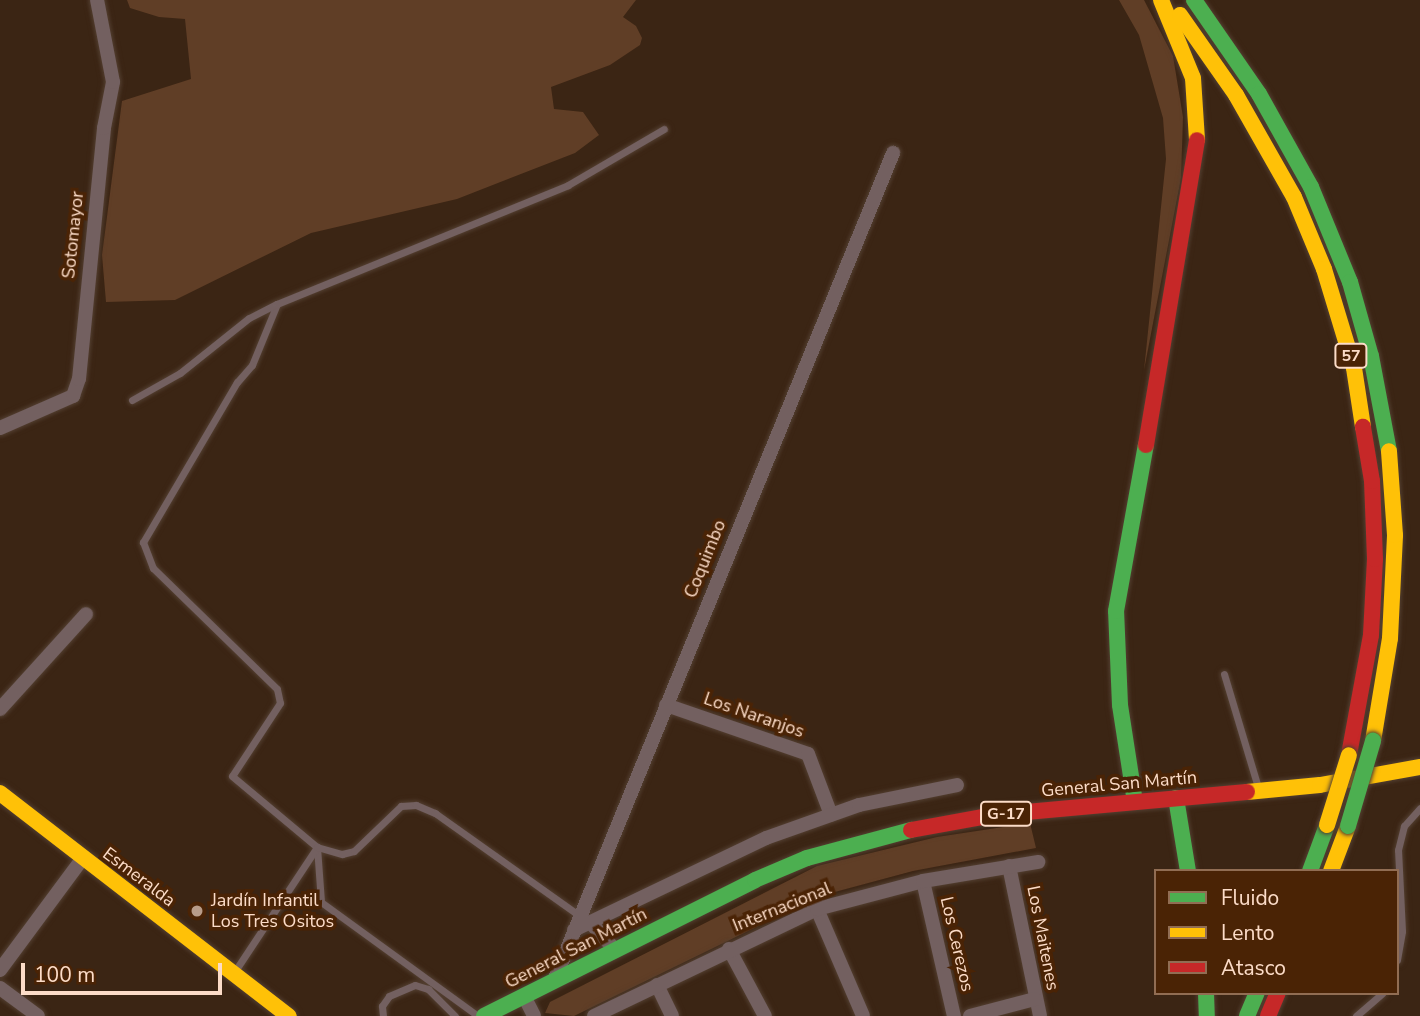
<!DOCTYPE html>
<html>
<head>
<meta charset="utf-8">
<style>
  body { margin:0 }
  #map { position:relative; width:1420px; height:1016px; overflow:hidden; background:#3b2514; font-family:"Nunito Sans",sans-serif }
  div>[style] { position:absolute }
  [style*='--x'] { left:calc(var(--x)*1px); top:calc(var(--y)*1px); width:calc(var(--w)*1px); rotate:calc(var(--a)*1deg) }
  .green>* { inset:0; background:#603e26 }
  .roads { filter:drop-shadow(0 0 2px #533f31) drop-shadow(0 0 2px #533f31) }
  .lane>* { height:7px; margin:-3.5px; padding:0 3.5px; transform-origin:3.5px; border-radius:3.5px; background:#736060 }
  .street>* { height:14px; margin:-7px; padding:0 7px; transform-origin:7px; border-radius:7px; background:#736060 }
  .fast>* { height:16px; margin:-8px; padding:0 8px; transform-origin:8px; border-radius:8px; background:#4caf50 }
  .slow>* { height:16px; margin:-8px; padding:0 8px; transform-origin:8px; border-radius:8px; background:#ffc107 }
  .jam>* { height:16px; margin:-8px; padding:0 8px; transform-origin:8px; border-radius:8px; background:#c62828 }
  .bridges { filter:drop-shadow(0 0 2px #533f31) drop-shadow(0 0 2px #533f31) }
  .fast-bridge>* { height:16px; margin:-8px; padding:0 8px; transform-origin:8px; border-radius:8px; background:#4caf50 }
  .slow-bridge>* { height:16px; margin:-8px; padding:0 8px; transform-origin:8px; border-radius:8px; background:#ffc107 }
  .dots>* { width:19px; height:19px; translate:-50% -50%; box-sizing:border-box; border:4px solid #4a2305; border-radius:50% }
  span { translate:-50% -50%; white-space:nowrap; text-align:center; line-height:1.15; -webkit-text-stroke:7px #4a2305; paint-order:stroke }
  .shield-label span { padding:2px 5px; background:#4a2305; border:2px solid; border-radius:5px; -webkit-text-stroke-width:0 }
  .shield-label { font-size:16px; color:#fcdcc8; font-weight:700 }
  .street-label { font-size:18px; color:#fcdcc8 }
  .poi-label { font-size:18px; color:#fcdcc8 }
  .left { translate:0 -50%; text-align:left }
  .legend { position:absolute; left:1154px; top:869px; width:245px; height:126px; box-sizing:border-box; background:#4a2305; border:2px solid #916d53; margin:0; padding:9px 12px; list-style:none; font-size:21px; color:#fcdcc8 }
  .legend li { display:flex; align-items:center; gap:14px; height:35px }
  .legend b { width:35px; border:2px solid #916d53 }
  .scale { position:absolute; left:21px; top:963px; width:201px; height:32px; box-sizing:border-box; border:4px solid #fcdcc8; border-top:0; padding-left:9px; font-size:21px; line-height:24px; white-space:nowrap; color:#fcdcc8; -webkit-text-stroke:5px #4a2305; paint-order:stroke }
</style>
</head>
<body>
<div id="map">
  <div class="green">
    <div style="clip-path:polygon(127px 0,636px 0,623px 17px,636px 26px,642px 38px,640px 45px,610px 65px,551px 87px,554px 109px,583px 112px,599px 135px,575px 153px,457px 199px,311px 233px,175px 300px,106px 302px,102px 255px,122px 101px,191px 79px,185px 19px,159px 17px,130px 8px)"></div>
    <div style="clip-path:polygon(1119px 0,1144px 0,1173px 56px,1183px 117px,1181px 178px,1144px 370px,1166px 159px,1163px 118px,1139px 35px)"></div>
    <div style="clip-path:polygon(1030px 823px,1036px 848px,913px 871px,820px 896px,574px 1016px,545px 1013px,550px 1002px,817px 866px,937px 837px)"></div>
  </div>
  <div class="roads">
    <div class="lane">
      <div style="--x:277;--y:304;--w:66;--a:112.3"></div>
      <div style="--x:252;--y:365;--w:23;--a:131"></div>
      <div style="--x:237;--y:382;--w:186;--a:120.4"></div>
      <div style="--x:143;--y:542;--w:28;--a:69"></div>
      <div style="--x:153;--y:568;--w:173;--a:44.3"></div>
      <div style="--x:277;--y:689;--w:14;--a:78"></div>
      <div style="--x:280;--y:703;--w:87;--a:123.3"></div>
      <div style="--x:232;--y:776;--w:111;--a:39.9"></div>
      <div style="--x:317;--y:847;--w:55;--a:85.8"></div>
      <div style="--x:321;--y:902;--w:194;--a:36"></div>
      <div style="--x:132;--y:400;--w:55;--a:-29.4"></div>
      <div style="--x:180;--y:373;--w:88;--a:-38.6"></div>
      <div style="--x:249;--y:318;--w:31;--a:-27"></div>
      <div style="--x:277;--y:304;--w:314;--a:-22.2"></div>
      <div style="--x:568;--y:185;--w:111;--a:-30.3"></div>
      <div style="--x:1224;--y:674;--w:118;--a:73.3"></div>
      <div style="--x:1397;--y:960;--w:29;--a:-80"></div>
      <div style="--x:1402;--y:931;--w:81;--a:-92.8"></div>
      <div style="--x:1398;--y:850;--w:25;--a:-76"></div>
      <div style="--x:1404;--y:826;--w:24;--a:-48"></div>
      <div style="--x:235;--y:971;--w:149;--a:-56.5"></div>
      <div style="--x:317;--y:847;--w:26;--a:16"></div>
      <div style="--x:342;--y:854;--w:12;--a:-14"></div>
      <div style="--x:354;--y:851;--w:65;--a:-43.8"></div>
      <div style="--x:401;--y:806;--w:15;--a:-4"></div>
      <div style="--x:416;--y:805;--w:21;--a:23"></div>
      <div style="--x:435;--y:813;--w:178;--a:35.4"></div>
      <div style="--x:383;--y:1016;--w:10;--a:-96"></div>
      <div style="--x:382;--y:1006;--w:12;--a:-55"></div>
      <div style="--x:389;--y:996;--w:28;--a:-23"></div>
      <div style="--x:415;--y:985;--w:14;--a:17"></div>
      <div style="--x:428;--y:989;--w:38;--a:45"></div>
      <div style="--x:1356;--y:1016;--w:35;--a:-41"></div>
    </div>
    <div class="street">
      <div style="--x:0;--y:428;--w:80;--a:-23.7"></div>
      <div style="--x:73;--y:396;--w:18;--a:-71"></div>
      <div style="--x:79;--y:379;--w:252;--a:-84.3"></div>
      <div style="--x:104;--y:128;--w:47;--a:-78.9"></div>
      <div style="--x:113;--y:82;--w:84;--a:-101"></div>
      <div style="--x:666;--y:705;--w:150;--a:19"></div>
      <div style="--x:808;--y:754;--w:65;--a:69.3"></div>
      <div style="--x:0;--y:709;--w:128;--a:-47.8"></div>
      <div style="--x:1009;--y:866;--w:153;--a:78.3"></div>
      <div style="--x:923;--y:881;--w:139;--a:77.1"></div>
      <div style="--x:817;--y:909;--w:116;--a:66.7"></div>
      <div style="--x:590;--y:922;--w:38;--a:48"></div>
      <div style="--x:574;--y:930;--w:213;--a:-25.6"></div>
      <div style="--x:766;--y:838;--w:99;--a:-19.5"></div>
      <div style="--x:859;--y:805;--w:100;--a:-11.5"></div>
      <div style="--x:729;--y:949;--w:76;--a:61.8"></div>
      <div style="--x:0;--y:970;--w:138;--a:-53.5"></div>
      <div style="--x:554;--y:981;--w:895;--a:-67.73"></div>
      <div style="--x:657;--y:985;--w:34;--a:64"></div>
      <div style="--x:0;--y:988;--w:47;--a:36.4"></div>
      <div style="--x:524;--y:996;--w:22;--a:63"></div>
      <div style="--x:594;--y:1016;--w:247;--a:-25.6"></div>
      <div style="--x:817;--y:909;--w:110;--a:-14.8"></div>
      <div style="--x:923;--y:881;--w:117;--a:-9.4"></div>
      <div style="--x:970;--y:1016;--w:67;--a:-14.7"></div>
    </div>
    <div class="fast">
      <div style="--x:1194;--y:0;--w:114;--a:55.3"></div>
      <div style="--x:1259;--y:94;--w:107;--a:60.8"></div>
      <div style="--x:1311;--y:187;--w:103;--a:67.7"></div>
      <div style="--x:1350;--y:282;--w:77;--a:74.2"></div>
      <div style="--x:1371;--y:356;--w:97;--a:79.3"></div>
      <div style="--x:1176;--y:798;--w:74;--a:80.7"></div>
      <div style="--x:1135;--y:802;--w:98;--a:-98.8"></div>
      <div style="--x:1120;--y:705;--w:94;--a:-92.4"></div>
      <div style="--x:1116;--y:611;--w:169;--a:-79.8"></div>
      <div style="--x:1310;--y:871;--w:49;--a:-69.7"></div>
      <div style="--x:1206;--y:993;--w:23;--a:88"></div>
      <div style="--x:484;--y:1016;--w:303;--a:-26.6"></div>
      <div style="--x:755;--y:880;--w:56;--a:-22.9"></div>
      <div style="--x:807;--y:858;--w:108;--a:-15.1"></div>
      <div style="--x:1247;--y:1016;--w:25;--a:-67"></div>
    </div>
    <div class="slow">
      <div style="--x:1161;--y:0;--w:84;--a:67.7"></div>
      <div style="--x:1193;--y:78;--w:62;--a:86.3"></div>
      <div style="--x:1180;--y:15;--w:98;--a:55"></div>
      <div style="--x:1236;--y:95;--w:117;--a:60.4"></div>
      <div style="--x:1294;--y:197;--w:78;--a:67.4"></div>
      <div style="--x:1324;--y:269;--w:103;--a:73.1"></div>
      <div style="--x:1354;--y:368;--w:60;--a:81.3"></div>
      <div style="--x:1373;--y:741;--w:104;--a:-80.6"></div>
      <div style="--x:1390;--y:638;--w:103;--a:-87.2"></div>
      <div style="--x:1395;--y:535;--w:84;--a:-94.1"></div>
      <div style="--x:1247;--y:792;--w:73;--a:-5.5"></div>
      <div style="--x:1320;--y:785;--w:102;--a:-10.2"></div>
      <div style="--x:0;--y:793;--w:365;--a:37.7"></div>
      <div style="--x:1331;--y:871;--w:48;--a:-69.3"></div>
    </div>
    <div class="jam">
      <div style="--x:1146;--y:445;--w:309;--a:-80.5"></div>
      <div style="--x:1349;--y:755;--w:122;--a:-79.6"></div>
      <div style="--x:1371;--y:635;--w:76;--a:-87"></div>
      <div style="--x:1375;--y:559;--w:78;--a:-92.2"></div>
      <div style="--x:1372;--y:481;--w:55;--a:-99.5"></div>
      <div style="--x:911;--y:830;--w:83;--a:-10.4"></div>
      <div style="--x:993;--y:815;--w:255;--a:-5.2"></div>
      <div style="--x:1268;--y:1016;--w:25;--a:-67"></div>
    </div>
  </div>
  <div class="bridges">
    <div class="fast-bridge">
      <div style="--x:1348;--y:826;--w:89;--a:-73.6"></div>
    </div>
    <div class="slow-bridge">
      <div style="--x:1327;--y:825;--w:73;--a:-72.6"></div>
    </div>
  </div>
  <div class="dots">
    <div style="left:197px;top:911px;background:#b89c89"></div>
  </div>
  <div class="shield-label">
    <span style="left:1351px;top:356px">57</span>
    <span style="left:1006px;top:814px">G-17</span>
  </div>
  <div class="street-label">
    <span style="left:73px;top:235px;rotate:-84deg">Sotomayor</span>
    <span style="left:705px;top:559px;rotate:-68deg">Coquimbo</span>
    <span style="left:754px;top:715px;rotate:19deg">Los Naranjos</span>
    <span style="left:1119px;top:784px;rotate:-5deg">General San Martín</span>
    <span style="left:139px;top:877px;rotate:37deg">Esmeralda</span>
    <span style="left:782px;top:907px;rotate:-22deg">Internacional</span>
    <span style="left:1043px;top:938px;rotate:79deg">Los Maitenes</span>
    <span style="left:957px;top:944px;rotate:77deg">Los Cerezos</span>
    <span style="left:576px;top:948px;rotate:-27deg">General San Martín</span>
  </div>
  <div class="poi-label">
    <span class="left" style="left:211px;top:911px">Jardín Infantil<br>Los Tres Ositos</span>
  </div>
  <ul class="legend">
  <li><b style="height:9px;background:#4caf50"></b>Fluido</li>
  <li><b style="height:9px;background:#ffc107"></b>Lento</li>
  <li><b style="height:9px;background:#c62828"></b>Atasco</li>
  </ul>
  <div class="scale">100 m</div>
</div>
</body>
</html>
